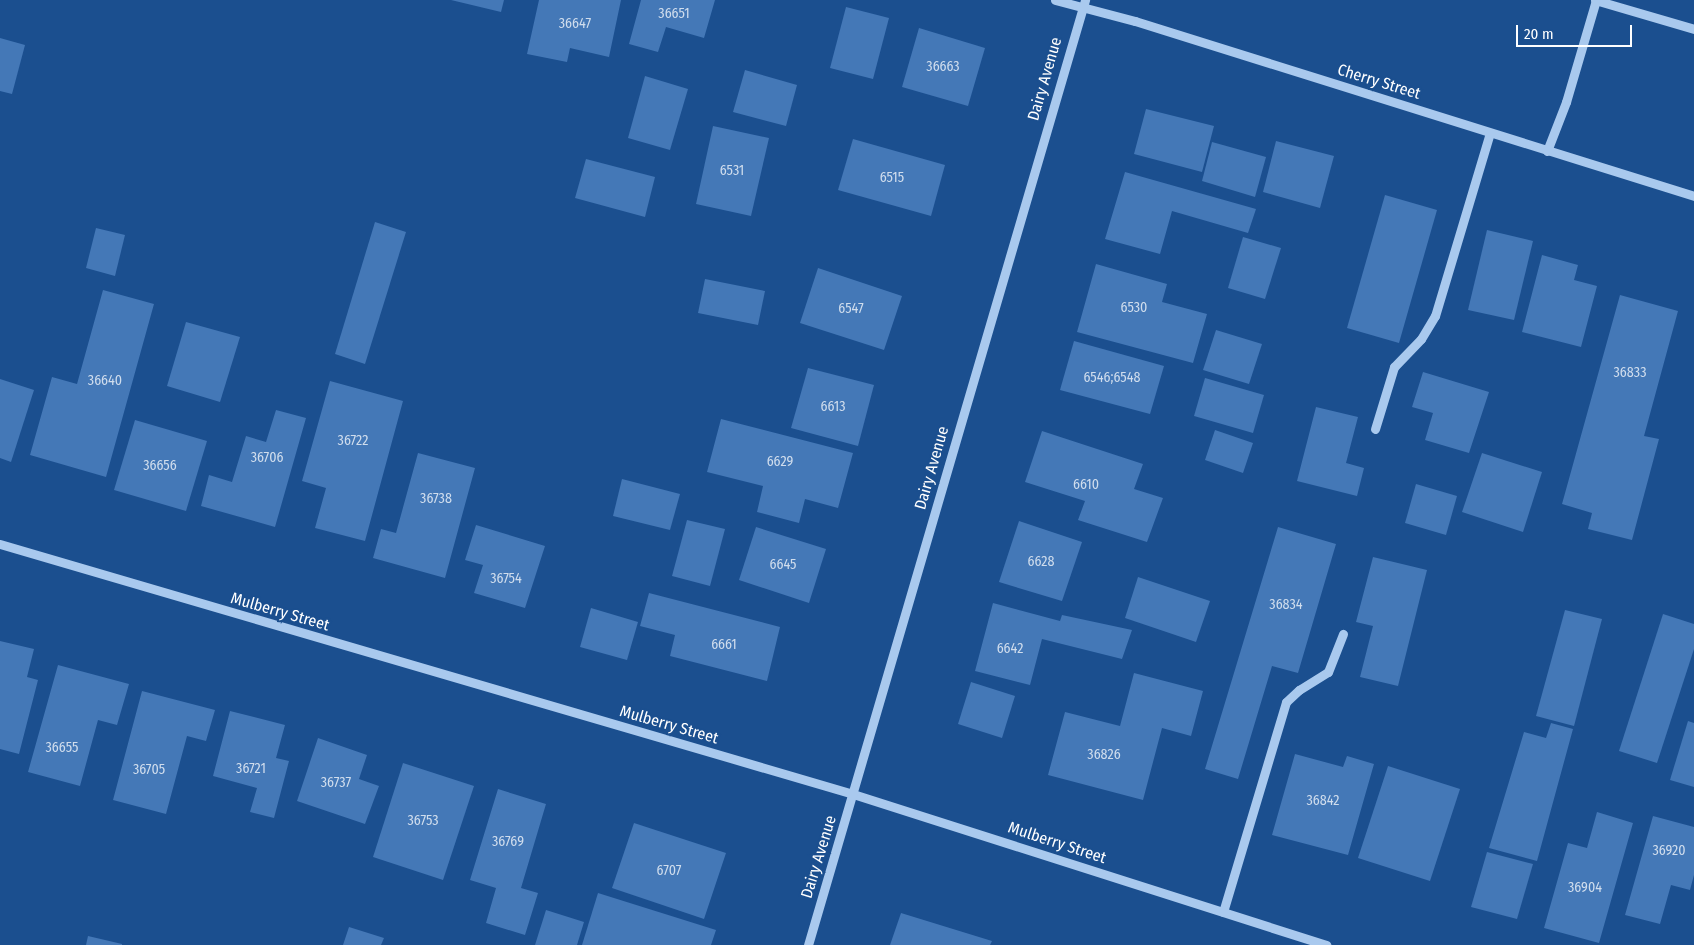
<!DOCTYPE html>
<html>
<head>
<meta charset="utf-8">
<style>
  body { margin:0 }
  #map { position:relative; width:1694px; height:945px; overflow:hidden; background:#1b4f8f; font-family:"Fira Sans Condensed",sans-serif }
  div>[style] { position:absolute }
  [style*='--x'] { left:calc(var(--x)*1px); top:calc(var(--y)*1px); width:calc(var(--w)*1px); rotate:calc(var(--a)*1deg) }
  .building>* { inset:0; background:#4478b7 }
  .minor>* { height:9px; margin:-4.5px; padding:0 4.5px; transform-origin:4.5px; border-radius:4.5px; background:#a9c9ee }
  span { translate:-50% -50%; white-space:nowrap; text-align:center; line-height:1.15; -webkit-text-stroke:4px #1b4f8f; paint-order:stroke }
  .number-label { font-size:14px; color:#d0dded }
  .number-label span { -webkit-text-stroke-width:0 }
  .street-label { font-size:16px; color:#fff }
  .scale { position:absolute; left:1516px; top:25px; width:116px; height:22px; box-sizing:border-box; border:2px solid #fff; border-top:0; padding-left:6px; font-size:15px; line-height:18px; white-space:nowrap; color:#fff; -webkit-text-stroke:4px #1b4f8f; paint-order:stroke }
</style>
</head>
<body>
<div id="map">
  <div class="building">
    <div style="clip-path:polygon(451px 0,504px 0,501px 12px)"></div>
    <div style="clip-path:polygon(539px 0,621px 0,609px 57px,570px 48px,567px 62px,527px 54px)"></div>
    <div style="clip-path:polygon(641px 0,715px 0,704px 38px,666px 27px,658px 52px,629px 44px)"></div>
    <div style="clip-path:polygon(846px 7px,889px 18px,873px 79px,830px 68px)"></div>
    <div style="clip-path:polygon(919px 28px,985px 48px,968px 106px,902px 87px)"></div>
    <div style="clip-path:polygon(0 38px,25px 45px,12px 94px,0 91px)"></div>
    <div style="clip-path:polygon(745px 70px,797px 85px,786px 126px,733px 112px)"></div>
    <div style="clip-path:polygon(645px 76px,688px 89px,670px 150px,628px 138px)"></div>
    <div style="clip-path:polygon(1146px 109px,1214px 126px,1202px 172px,1134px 154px)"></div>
    <div style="clip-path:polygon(713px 126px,769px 138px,751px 216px,696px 204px)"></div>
    <div style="clip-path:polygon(853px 139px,945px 165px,931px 216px,838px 190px)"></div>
    <div style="clip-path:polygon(1276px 141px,1334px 156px,1320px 208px,1263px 192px)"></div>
    <div style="clip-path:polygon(1212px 142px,1266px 157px,1255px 197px,1202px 181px)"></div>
    <div style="clip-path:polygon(586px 159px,655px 177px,645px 217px,575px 198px)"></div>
    <div style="clip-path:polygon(1125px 172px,1256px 209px,1248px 233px,1172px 211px,1160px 254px,1105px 239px)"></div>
    <div style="clip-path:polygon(1385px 195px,1437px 210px,1399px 343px,1347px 328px)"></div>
    <div style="clip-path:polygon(375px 222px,406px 232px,365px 364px,335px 354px)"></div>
    <div style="clip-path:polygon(96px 228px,125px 235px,115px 276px,86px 268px)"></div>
    <div style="clip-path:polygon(1487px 230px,1533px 241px,1514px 320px,1468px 310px)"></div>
    <div style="clip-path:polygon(1243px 237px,1281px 248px,1265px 299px,1228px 288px)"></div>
    <div style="clip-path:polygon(1542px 255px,1578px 265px,1574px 280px,1597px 286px,1581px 347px,1522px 332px)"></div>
    <div style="clip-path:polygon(1096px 264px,1167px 284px,1162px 302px,1207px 314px,1193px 363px,1077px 332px)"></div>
    <div style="clip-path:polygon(818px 268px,902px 296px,884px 350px,800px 323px)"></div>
    <div style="clip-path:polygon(705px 279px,765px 291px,758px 325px,698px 313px)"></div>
    <div style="clip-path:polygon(103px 290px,154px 304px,106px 477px,30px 455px,52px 377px,77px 384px)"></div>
    <div style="clip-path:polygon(1620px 295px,1678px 311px,1644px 436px,1659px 439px,1632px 540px,1588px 529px,1592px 513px,1562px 504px)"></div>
    <div style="clip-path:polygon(186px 322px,240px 337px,220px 402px,167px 386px)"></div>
    <div style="clip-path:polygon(1216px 330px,1262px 344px,1249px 384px,1203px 370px)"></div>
    <div style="clip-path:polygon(1074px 341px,1164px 366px,1150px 414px,1060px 390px)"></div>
    <div style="clip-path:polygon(808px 368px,874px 385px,858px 446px,791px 428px)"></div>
    <div style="clip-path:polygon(1423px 372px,1489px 392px,1469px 453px,1425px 440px,1433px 413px,1412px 407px)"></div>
    <div style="clip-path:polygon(1205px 378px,1264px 395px,1253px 433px,1194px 416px)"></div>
    <div style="clip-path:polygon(0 379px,34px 390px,11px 462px,0 458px)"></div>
    <div style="clip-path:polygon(330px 381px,403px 401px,365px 541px,315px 528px,326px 488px,302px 481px)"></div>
    <div style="clip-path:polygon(1316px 407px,1358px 417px,1346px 463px,1364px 468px,1357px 496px,1297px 481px)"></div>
    <div style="clip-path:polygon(276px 410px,306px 418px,275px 527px,201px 506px,209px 475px,232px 482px,246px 436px,266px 442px)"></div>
    <div style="clip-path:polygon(721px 419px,853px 453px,838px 508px,805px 499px,799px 523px,757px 512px,763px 486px,707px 472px)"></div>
    <div style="clip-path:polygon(135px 420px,207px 441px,186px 511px,114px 490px)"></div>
    <div style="clip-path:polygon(1215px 430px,1253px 443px,1243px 473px,1205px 460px)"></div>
    <div style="clip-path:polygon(1042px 431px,1143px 464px,1134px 489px,1163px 498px,1147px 542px,1078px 520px,1085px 501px,1025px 482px)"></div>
    <div style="clip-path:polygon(418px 453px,475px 468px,445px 578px,373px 558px,381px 529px,396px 533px)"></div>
    <div style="clip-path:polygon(1482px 453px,1542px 472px,1523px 532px,1462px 512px)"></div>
    <div style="clip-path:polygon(622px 479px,680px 494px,670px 530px,613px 516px)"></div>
    <div style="clip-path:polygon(1416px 484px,1457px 496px,1446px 535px,1405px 523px)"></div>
    <div style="clip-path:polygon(687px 520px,725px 529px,710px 586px,672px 576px)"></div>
    <div style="clip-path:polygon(1019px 521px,1082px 542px,1062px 601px,999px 582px)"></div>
    <div style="clip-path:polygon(476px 525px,545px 546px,525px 608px,474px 593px,483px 565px,465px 560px)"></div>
    <div style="clip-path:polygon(756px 527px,826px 549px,809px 603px,739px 580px)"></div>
    <div style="clip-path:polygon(1278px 527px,1336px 544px,1298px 673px,1272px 666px,1238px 779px,1205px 769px)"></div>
    <div style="clip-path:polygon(1373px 557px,1427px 570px,1398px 686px,1360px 677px,1373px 626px,1356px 622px)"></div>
    <div style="clip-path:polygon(1138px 577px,1210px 601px,1196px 642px,1125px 618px)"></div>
    <div style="clip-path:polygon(649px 593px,780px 627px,767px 681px,670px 656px,675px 635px,640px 626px)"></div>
    <div style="clip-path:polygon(993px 603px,1060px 621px,1062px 615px,1132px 630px,1122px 659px,1042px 639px,1030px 685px,975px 671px)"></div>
    <div style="clip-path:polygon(591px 608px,638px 622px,627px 660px,580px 647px)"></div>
    <div style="clip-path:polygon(1565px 610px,1602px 619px,1574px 726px,1536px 716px)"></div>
    <div style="clip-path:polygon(1663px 614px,1694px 624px,1694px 649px,1657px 763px,1619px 751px)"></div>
    <div style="clip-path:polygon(0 641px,34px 649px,27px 677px,38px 680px,19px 754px,0 749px)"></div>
    <div style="clip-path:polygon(58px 665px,129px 684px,117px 725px,98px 720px,80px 786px,28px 772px)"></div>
    <div style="clip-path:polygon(1134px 673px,1203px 691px,1191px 736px,1162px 728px,1143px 800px,1048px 775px,1065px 712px,1120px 726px)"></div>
    <div style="clip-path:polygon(971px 682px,1015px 696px,1002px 738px,958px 724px)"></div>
    <div style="clip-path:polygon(142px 691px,215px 710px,206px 741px,187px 736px,166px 814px,113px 800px)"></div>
    <div style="clip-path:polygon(230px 711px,285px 725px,276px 758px,289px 761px,274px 818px,250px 812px,257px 788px,213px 776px)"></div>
    <div style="clip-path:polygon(1688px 721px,1694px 723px,1694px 787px,1670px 780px)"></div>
    <div style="clip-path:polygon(1551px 723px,1573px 729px,1537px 861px,1489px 848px,1524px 732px,1546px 738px)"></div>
    <div style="clip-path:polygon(318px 738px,367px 755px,359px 779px,379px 786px,365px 824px,297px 801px)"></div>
    <div style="clip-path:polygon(1295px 754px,1343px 767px,1347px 756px,1374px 764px,1348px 855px,1272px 835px)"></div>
    <div style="clip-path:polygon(403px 763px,474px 786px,443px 880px,373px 857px)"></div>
    <div style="clip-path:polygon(1388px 766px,1460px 789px,1430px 881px,1358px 858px)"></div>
    <div style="clip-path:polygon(498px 789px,546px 804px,521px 888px,538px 893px,525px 935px,486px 923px,496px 888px,470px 880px)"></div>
    <div style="clip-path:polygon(1597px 812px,1633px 823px,1599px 943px,1544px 928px,1568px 843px,1587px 848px)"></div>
    <div style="clip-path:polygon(1653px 816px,1694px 827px,1694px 875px,1690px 890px,1671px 885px,1660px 924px,1625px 915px)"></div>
    <div style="clip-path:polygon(634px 823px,726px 853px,704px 919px,612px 888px)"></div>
    <div style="clip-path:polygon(1487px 852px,1533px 864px,1517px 919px,1471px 907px)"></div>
    <div style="clip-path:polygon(598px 893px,716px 930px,711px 945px,582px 945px)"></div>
    <div style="clip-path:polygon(546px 910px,584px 922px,577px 945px,535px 945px)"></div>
    <div style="clip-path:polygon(901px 913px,992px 941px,990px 945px,890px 945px)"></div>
    <div style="clip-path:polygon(349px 927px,384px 938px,381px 945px,343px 945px)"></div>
    <div style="clip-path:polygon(88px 936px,122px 944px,122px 945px,86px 945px)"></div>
  </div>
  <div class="minor">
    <div style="--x:1055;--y:0;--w:83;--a:14.7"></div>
    <div style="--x:1135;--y:21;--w:586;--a:17.38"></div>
    <div style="--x:1595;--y:0;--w:103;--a:16.3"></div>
    <div style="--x:1547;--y:151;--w:53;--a:-68.8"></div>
    <div style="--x:1566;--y:102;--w:106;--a:-73.6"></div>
    <div style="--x:1375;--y:429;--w:65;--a:-73"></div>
    <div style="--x:1394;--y:367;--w:39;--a:-46"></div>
    <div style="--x:1421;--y:339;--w:27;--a:-59"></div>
    <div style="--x:1435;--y:316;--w:191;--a:-73.3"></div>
    <div style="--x:0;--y:544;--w:889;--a:16.33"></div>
    <div style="--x:853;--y:794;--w:497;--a:17.7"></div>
    <div style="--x:1223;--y:912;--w:219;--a:-73.3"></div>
    <div style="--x:1286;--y:702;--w:18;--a:-43"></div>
    <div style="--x:1299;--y:690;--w:34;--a:-32"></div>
    <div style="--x:1328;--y:672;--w:41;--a:-68.5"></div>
    <div style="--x:808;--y:945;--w:985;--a:-73.66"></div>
  </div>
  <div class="number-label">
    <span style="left:674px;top:14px">36651</span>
    <span style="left:575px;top:24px">36647</span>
    <span style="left:943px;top:67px">36663</span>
    <span style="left:732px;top:171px">6531</span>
    <span style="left:892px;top:178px">6515</span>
    <span style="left:1134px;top:308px">6530</span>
    <span style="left:851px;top:309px">6547</span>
    <span style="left:1630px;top:373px">36833</span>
    <span style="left:1112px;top:378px">6546;6548</span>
    <span style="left:105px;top:381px">36640</span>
    <span style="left:833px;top:407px">6613</span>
    <span style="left:353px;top:441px">36722</span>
    <span style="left:267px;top:458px">36706</span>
    <span style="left:780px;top:462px">6629</span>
    <span style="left:160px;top:466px">36656</span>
    <span style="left:1086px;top:485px">6610</span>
    <span style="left:436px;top:499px">36738</span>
    <span style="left:1041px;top:562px">6628</span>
    <span style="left:783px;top:565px">6645</span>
    <span style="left:506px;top:579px">36754</span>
    <span style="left:1286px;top:605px">36834</span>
    <span style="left:724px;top:645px">6661</span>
    <span style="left:1010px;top:649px">6642</span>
    <span style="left:62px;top:748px">36655</span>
    <span style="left:1104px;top:755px">36826</span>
    <span style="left:251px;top:769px">36721</span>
    <span style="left:149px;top:770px">36705</span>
    <span style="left:336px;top:783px">36737</span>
    <span style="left:1323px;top:801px">36842</span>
    <span style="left:423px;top:821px">36753</span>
    <span style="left:508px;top:842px">36769</span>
    <span style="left:1669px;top:851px">36920</span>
    <span style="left:669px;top:871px">6707</span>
    <span style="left:1585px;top:888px">36904</span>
  </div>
  <div class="street-label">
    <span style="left:1045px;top:79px;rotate:-74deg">Dairy Avenue</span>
    <span style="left:1379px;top:82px;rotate:17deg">Cherry Street</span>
    <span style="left:932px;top:468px;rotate:-74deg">Dairy Avenue</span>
    <span style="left:280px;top:612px;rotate:16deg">Mulberry Street</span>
    <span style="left:669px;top:725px;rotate:16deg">Mulberry Street</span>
    <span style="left:1057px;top:843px;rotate:18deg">Mulberry Street</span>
    <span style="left:819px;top:857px;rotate:-73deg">Dairy Avenue</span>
  </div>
  <div class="scale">20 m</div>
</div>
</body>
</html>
